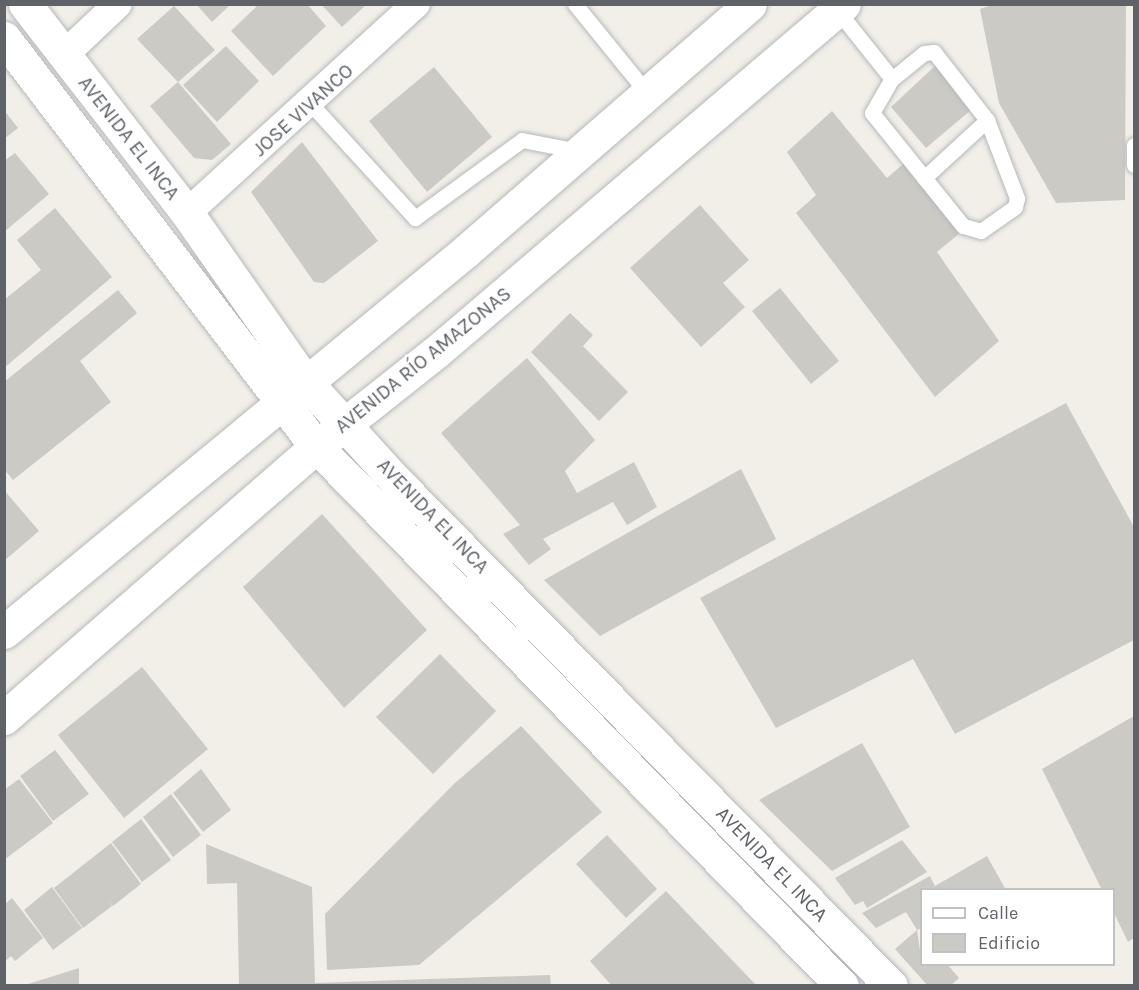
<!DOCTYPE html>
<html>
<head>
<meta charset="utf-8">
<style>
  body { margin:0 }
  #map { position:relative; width:1139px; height:990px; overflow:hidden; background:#f1efe8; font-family:Karla,sans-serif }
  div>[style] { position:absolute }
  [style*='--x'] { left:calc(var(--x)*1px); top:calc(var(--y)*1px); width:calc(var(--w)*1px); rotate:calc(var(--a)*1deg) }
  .building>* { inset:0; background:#cccac5 }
  .roads { filter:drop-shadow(0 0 2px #b5b8bc) drop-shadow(0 0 2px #b5b8bc) }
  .service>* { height:15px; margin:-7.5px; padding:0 7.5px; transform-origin:7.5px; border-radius:7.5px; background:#fff }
  .minor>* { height:28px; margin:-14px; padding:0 14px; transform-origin:14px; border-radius:14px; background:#fff }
  .secondary>* { height:33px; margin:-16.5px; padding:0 16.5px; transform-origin:16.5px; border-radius:16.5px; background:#fff }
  span { translate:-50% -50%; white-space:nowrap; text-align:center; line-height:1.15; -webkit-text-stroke:4.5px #fff; paint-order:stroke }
  .street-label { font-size:20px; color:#5f6368 }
  .frame { position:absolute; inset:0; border:6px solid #5f6368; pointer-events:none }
  .legend { position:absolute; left:920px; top:888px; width:195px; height:78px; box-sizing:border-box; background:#fff; border:2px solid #bfc1c3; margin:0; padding:8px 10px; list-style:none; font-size:18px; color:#5f6368 }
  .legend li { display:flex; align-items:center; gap:12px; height:30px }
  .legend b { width:30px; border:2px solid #bfc1c3 }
</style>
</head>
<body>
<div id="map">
  <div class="building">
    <div style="clip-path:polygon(196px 4px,231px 4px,212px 22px)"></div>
    <div style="clip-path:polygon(259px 4px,307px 4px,326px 26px,273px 76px,231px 31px)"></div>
    <div style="clip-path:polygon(321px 4px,367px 4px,342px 27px)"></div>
    <div style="clip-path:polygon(994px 4px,1126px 4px,1125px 200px,1056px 203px,999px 103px,980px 9px)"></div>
    <div style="clip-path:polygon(174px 6px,215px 50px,178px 82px,231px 144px,212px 160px,194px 158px,150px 106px,178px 82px,137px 39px)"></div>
    <div style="clip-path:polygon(226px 46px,259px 81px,217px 122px,183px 85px)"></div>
    <div style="clip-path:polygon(936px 65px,971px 110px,926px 148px,891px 107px)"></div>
    <div style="clip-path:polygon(434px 67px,492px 137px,427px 192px,369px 121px)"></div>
    <div style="clip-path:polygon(4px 110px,18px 128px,4px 139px)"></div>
    <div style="clip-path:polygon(832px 111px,887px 178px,903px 164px,960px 233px,937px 252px,999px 341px,935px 397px,796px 213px,816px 195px,787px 152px)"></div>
    <div style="clip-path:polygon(302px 142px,378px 241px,324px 283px,314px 282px,251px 192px)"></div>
    <div style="clip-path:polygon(15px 153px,49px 194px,4px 232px,4px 161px)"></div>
    <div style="clip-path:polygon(700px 205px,749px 260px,723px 283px,745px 307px,701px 347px,630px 268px)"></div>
    <div style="clip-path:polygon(55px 208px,112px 277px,4px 368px,4px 300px,41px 270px,17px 240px)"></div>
    <div style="clip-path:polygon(780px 288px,839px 361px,811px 384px,752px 311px)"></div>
    <div style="clip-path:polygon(118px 290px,137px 313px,80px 361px,111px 402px,13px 480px,4px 469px,4px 382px)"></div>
    <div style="clip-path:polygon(570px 313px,593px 335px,583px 346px,628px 392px,599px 421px,531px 352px)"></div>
    <div style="clip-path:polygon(527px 358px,595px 440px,565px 471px,577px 493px,634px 462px,657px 507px,627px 525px,613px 502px,543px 539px,551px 549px,529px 565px,503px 534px,520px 525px,441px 433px)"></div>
    <div style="clip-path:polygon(1066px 403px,1134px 527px,1134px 640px,955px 734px,913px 659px,776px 728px,700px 598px)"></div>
    <div style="clip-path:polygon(741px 469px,776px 539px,600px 636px,544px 580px)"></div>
    <div style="clip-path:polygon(4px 490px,39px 531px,4px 561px)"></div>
    <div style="clip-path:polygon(322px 514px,427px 630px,344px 708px,243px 587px)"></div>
    <div style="clip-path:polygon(440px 654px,496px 711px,433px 774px,376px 717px)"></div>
    <div style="clip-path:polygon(142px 667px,208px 749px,124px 818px,58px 735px)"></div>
    <div style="clip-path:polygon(1134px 716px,1134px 938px,1128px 942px,1114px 913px,1114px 890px,1102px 890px,1042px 769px)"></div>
    <div style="clip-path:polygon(521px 726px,602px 812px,419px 965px,327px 970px,325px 914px,455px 783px)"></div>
    <div style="clip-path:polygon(862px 743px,910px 827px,832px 871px,759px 800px)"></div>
    <div style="clip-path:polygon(55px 750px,89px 794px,53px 821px,20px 776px)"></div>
    <div style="clip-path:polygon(201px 769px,231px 810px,203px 832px,173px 793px)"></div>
    <div style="clip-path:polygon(19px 779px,53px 823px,4px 860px,4px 790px)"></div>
    <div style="clip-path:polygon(171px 794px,201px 835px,173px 857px,143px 817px)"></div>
    <div style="clip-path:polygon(141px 819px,171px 860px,142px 882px,112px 842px)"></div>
    <div style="clip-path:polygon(607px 835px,657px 889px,626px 918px,576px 864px)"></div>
    <div style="clip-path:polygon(902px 840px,927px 872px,867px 908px,863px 901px,855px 905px,835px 878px)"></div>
    <div style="clip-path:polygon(111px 843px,141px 884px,113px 906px,108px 901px,112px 906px,83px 928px,54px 888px)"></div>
    <div style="clip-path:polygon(206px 844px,312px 887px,315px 983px,550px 975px,551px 986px,239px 986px,237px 883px,207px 884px)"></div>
    <div style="clip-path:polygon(987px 856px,1006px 890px,922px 890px,922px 928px,917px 930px,906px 912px,876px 928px,862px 913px,930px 876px,935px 886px)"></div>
    <div style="clip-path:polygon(52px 887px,82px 928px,53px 950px,24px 910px)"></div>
    <div style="clip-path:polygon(666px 891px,757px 986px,612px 986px,590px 961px)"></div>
    <div style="clip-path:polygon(12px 898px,43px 938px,15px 961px,11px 956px,4px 962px,4px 905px)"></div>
    <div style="clip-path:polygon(917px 930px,922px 964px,947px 964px,959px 978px,950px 986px,928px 986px,895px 949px)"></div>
    <div style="clip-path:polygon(79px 968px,79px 986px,25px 986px,25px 985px)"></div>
  </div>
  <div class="roads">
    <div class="service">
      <div style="--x:575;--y:4;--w:116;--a:51"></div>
      <div style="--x:837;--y:10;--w:88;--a:51.4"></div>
      <div style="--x:934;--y:52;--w:86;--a:52.1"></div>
      <div style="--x:987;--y:120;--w:84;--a:69"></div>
      <div style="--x:1017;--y:198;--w:9;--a:103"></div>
      <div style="--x:1015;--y:207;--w:42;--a:144.8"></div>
      <div style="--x:981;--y:231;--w:19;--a:-164"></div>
      <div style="--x:963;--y:226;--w:145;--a:-128.8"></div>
      <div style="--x:872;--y:113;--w:39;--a:-60"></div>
      <div style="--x:892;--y:79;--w:41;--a:-39.1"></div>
      <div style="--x:924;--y:53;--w:10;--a:-6"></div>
      <div style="--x:310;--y:103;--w:156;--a:47.6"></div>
      <div style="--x:415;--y:218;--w:132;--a:-36.1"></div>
      <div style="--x:522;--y:140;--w:57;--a:11.1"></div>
      <div style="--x:1134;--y:145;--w:20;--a:90"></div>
      <div style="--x:924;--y:178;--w:86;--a:-42.6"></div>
    </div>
    <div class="minor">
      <div style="--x:64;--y:55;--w:74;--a:-43.4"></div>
      <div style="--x:187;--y:213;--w:310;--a:-42.4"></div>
    </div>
    <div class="secondary">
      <div style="--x:25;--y:4;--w:264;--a:52.2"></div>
      <div style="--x:187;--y:213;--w:204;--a:55"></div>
      <div style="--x:304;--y:380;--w:137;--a:47.7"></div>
      <div style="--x:396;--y:481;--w:707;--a:45.57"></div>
      <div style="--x:4;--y:38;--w:512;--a:52.62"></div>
      <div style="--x:315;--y:445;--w:755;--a:45.75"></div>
      <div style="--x:4;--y:632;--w:599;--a:-39.51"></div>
      <div style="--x:466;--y:251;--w:376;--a:-41"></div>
      <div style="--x:4;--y:718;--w:413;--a:-41"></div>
      <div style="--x:316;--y:447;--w:153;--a:-38.4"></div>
      <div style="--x:436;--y:352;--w:536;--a:-40.46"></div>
    </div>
  </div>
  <div class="street-label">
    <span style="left:303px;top:110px;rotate:-42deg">JOSE VIVANCO</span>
    <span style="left:129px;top:138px;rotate:52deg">AVENIDA EL INCA</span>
    <span style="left:423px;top:360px;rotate:-39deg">AVENIDA RÍO AMAZONAS</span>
    <span style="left:433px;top:516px;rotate:46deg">AVENIDA EL INCA</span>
    <span style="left:772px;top:864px;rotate:46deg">AVENIDA EL INCA</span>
  </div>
  <div class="frame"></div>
  <ul class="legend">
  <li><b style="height:8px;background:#fff"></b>Calle</li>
  <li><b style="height:16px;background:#cccac5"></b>Edificio</li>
  </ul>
</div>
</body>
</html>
